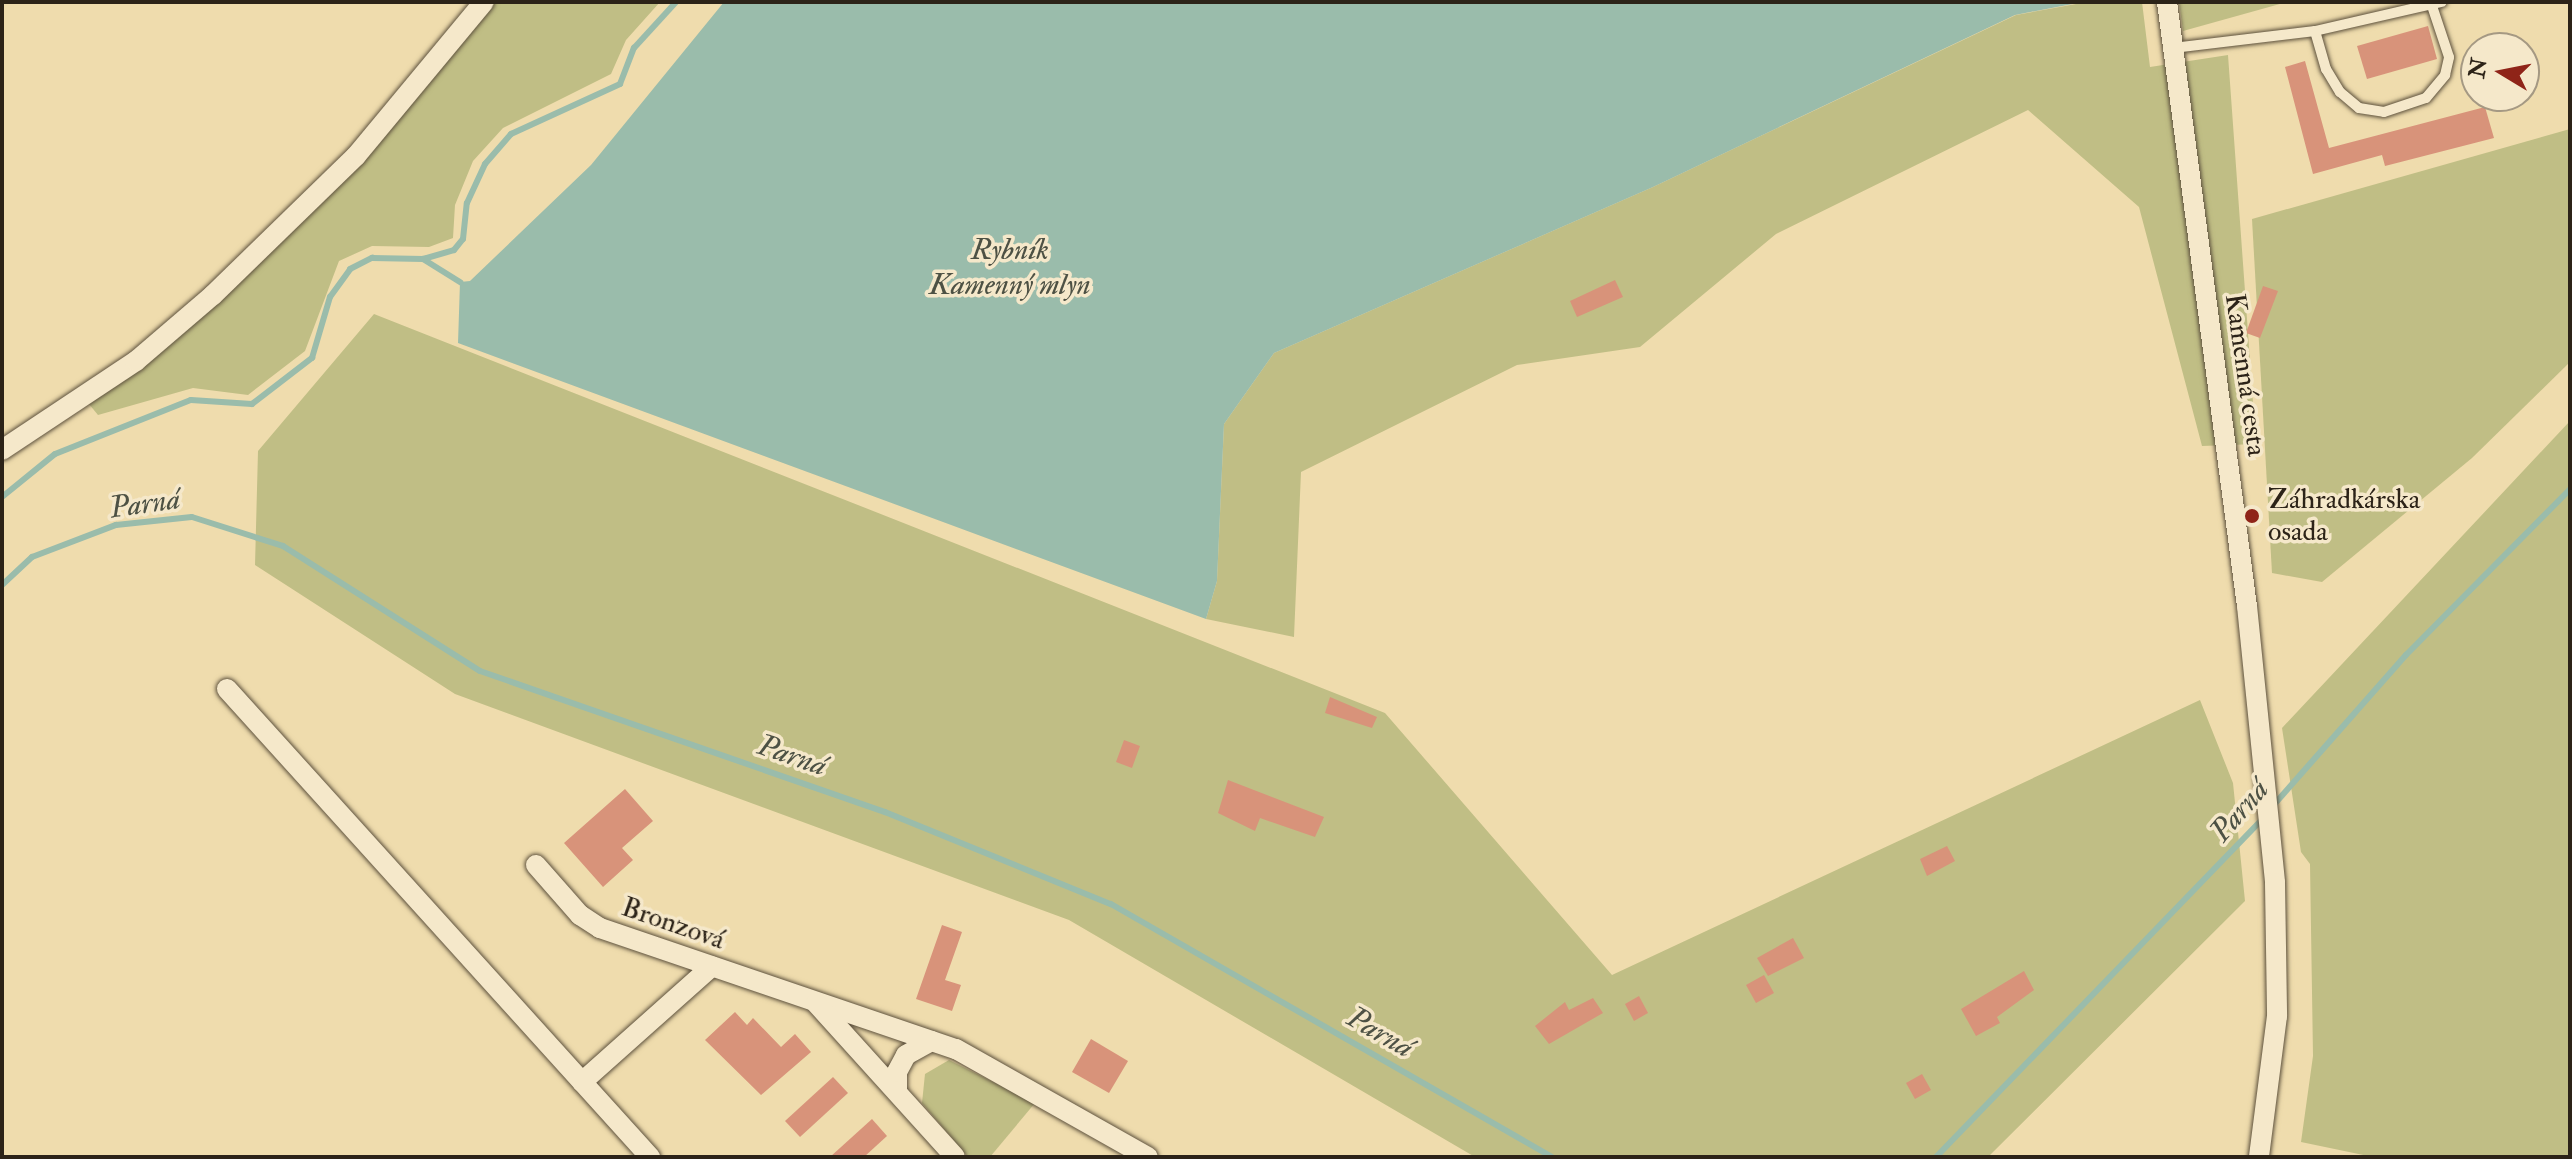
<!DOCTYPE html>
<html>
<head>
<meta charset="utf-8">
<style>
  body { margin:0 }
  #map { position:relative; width:2572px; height:1159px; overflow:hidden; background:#efdcad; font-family:"IM FELL Double Pica",serif }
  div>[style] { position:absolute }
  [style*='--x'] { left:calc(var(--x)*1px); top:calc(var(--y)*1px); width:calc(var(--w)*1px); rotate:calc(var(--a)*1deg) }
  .green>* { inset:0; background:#c0be85 }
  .water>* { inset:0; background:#9abcab }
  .stream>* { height:6px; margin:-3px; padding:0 3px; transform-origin:3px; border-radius:3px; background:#9abcab }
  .building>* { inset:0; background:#d8937a }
  .roads { filter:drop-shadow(0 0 2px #5d513d) drop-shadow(0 0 2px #5d513d) }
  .lane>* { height:10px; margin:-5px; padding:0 5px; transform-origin:5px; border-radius:5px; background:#f5e8ca }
  .street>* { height:20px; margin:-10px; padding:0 10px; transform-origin:10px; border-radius:10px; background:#f5e8ca }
  .dots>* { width:22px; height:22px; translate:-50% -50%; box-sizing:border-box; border:4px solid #f5e8ca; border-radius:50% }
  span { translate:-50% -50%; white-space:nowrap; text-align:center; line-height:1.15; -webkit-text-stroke:7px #f5e8ca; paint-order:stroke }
  .street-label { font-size:28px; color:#2c2318 }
  .poi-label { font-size:28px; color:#2c2318 }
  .left { translate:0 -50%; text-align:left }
  .water-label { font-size:30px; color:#4d5144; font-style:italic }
  .frame { position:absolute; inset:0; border:4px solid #2c2318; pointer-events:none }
  .north { position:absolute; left:2460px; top:32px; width:80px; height:80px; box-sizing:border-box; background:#f5e8ca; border:2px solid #a59983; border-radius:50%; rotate:280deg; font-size:22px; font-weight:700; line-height:32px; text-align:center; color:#2c2318 }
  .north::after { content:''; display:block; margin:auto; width:28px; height:36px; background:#8f2418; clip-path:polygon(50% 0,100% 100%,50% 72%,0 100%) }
</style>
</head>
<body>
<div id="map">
  <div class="green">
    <div style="clip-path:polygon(492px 2px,660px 2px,626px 40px,611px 74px,503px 128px,473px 161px,455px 205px,453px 238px,429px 247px,372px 246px,339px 261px,305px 351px,248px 395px,193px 388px,98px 415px,84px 398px,142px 368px)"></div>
    <div style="clip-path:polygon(2087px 2px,2142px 2px,2150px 67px,2228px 55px,2256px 444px,2202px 446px,2139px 207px,2028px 110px,1776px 234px,1640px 347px,1517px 365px,1301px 472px,1294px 637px,1206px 619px,1217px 581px,1224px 424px,1274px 353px,1653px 187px,2016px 15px)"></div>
    <div style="clip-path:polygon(2179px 2px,2287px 2px,2183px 31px)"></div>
    <div style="clip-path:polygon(2570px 129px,2570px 362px,2472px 458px,2322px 582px,2272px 573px,2252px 219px)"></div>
    <div style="clip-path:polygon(374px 314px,1385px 713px,1612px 975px,2200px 700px,2233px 783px,2245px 901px,1988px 1157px,1475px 1157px,1069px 920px,455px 694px,255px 565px,258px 451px)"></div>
    <div style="clip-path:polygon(2570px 421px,2570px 1157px,2373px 1157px,2301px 1142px,2313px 1056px,2310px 864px,2301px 852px,2282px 728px)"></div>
    <div style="clip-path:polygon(949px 1060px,1035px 1103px,990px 1157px,968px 1157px,922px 1103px,925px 1074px)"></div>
  </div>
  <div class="water">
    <div style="clip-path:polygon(724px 2px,2083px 2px,2015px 15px,1653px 187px,1274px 353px,1224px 424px,1217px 581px,1206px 619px,458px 343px,460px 282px,470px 281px,591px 165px)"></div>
  </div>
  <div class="stream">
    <div style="--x:423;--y:259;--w:44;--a:31.9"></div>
    <div style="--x:2;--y:497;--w:68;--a:-39.1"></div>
    <div style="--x:55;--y:454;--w:146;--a:-21.7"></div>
    <div style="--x:191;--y:400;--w:61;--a:3.8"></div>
    <div style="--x:252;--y:404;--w:76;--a:-37.5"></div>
    <div style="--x:312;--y:358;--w:64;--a:-73.6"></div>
    <div style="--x:330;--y:297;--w:34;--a:-54"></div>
    <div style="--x:350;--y:269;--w:25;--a:-27"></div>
    <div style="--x:372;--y:258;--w:51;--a:1.1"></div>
    <div style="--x:423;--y:259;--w:32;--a:-16"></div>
    <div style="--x:454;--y:250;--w:14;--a:-51"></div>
    <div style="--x:463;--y:239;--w:36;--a:-84"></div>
    <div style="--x:467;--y:203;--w:43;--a:-65.2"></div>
    <div style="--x:485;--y:164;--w:40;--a:-49"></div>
    <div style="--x:511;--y:134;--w:120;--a:-24.6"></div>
    <div style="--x:620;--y:84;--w:39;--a:-69"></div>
    <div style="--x:634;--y:48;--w:62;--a:-47.6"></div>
    <div style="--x:2;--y:585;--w:41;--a:-43"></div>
    <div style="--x:32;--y:557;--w:90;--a:-20.9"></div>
    <div style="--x:116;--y:525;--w:76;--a:-6"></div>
    <div style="--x:192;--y:517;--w:96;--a:17.7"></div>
    <div style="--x:283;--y:546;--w:233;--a:32.4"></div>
    <div style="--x:480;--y:671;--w:429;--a:19.2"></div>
    <div style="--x:885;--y:812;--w:244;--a:22.2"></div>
    <div style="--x:1111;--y:904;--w:508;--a:29.84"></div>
    <div style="--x:2271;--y:808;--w:204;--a:-48.6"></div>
    <div style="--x:2406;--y:655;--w:233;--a:-45.3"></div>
    <div style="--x:1936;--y:1157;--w:472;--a:-46"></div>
  </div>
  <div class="building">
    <div style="clip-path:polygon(2428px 26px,2437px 59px,2367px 79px,2357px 46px)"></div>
    <div style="clip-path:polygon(2305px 61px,2329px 148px,2485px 107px,2494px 138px,2385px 166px,2382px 155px,2313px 174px,2285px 67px)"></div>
    <div style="clip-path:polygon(1615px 280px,1623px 297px,1577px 317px,1570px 301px)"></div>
    <div style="clip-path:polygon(2263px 286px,2278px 291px,2260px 338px,2246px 333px)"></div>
    <div style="clip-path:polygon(1330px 697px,1377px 717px,1372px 728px,1325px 713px)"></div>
    <div style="clip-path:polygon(1124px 740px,1140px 746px,1132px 768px,1116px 762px)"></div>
    <div style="clip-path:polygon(1228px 780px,1324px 817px,1315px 837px,1260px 818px,1255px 831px,1218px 813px)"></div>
    <div style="clip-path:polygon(625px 789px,653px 821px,622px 848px,633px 860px,603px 887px,564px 843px)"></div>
    <div style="clip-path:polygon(1947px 846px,1955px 861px,1927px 876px,1920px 859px)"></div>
    <div style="clip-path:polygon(942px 925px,962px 932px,945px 980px,961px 985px,952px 1011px,916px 999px)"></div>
    <div style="clip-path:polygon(1793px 938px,1804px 958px,1768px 976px,1757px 958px)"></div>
    <div style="clip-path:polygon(2024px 971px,2034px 990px,1997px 1017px,2000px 1023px,1976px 1036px,1961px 1009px)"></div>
    <div style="clip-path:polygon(1764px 975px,1774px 993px,1756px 1003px,1746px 985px)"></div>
    <div style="clip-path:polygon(1639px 996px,1648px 1013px,1634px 1021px,1625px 1004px)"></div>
    <div style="clip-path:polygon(1593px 998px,1603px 1013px,1549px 1044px,1535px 1026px,1565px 1002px,1569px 1010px)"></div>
    <div style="clip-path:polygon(735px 1012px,747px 1025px,753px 1018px,781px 1047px,795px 1034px,811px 1052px,761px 1095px,705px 1040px)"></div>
    <div style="clip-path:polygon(1091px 1039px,1128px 1061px,1109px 1093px,1072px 1072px)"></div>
    <div style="clip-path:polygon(1922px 1074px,1931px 1090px,1915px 1099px,1906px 1083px)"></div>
    <div style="clip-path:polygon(833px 1077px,848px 1093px,800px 1137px,785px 1121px)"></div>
    <div style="clip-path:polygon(872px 1119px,887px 1136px,864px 1157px,830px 1157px)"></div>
  </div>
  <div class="roads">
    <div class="lane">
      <div style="--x:2315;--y:31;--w:40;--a:74"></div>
      <div style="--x:2326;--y:69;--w:27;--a:59"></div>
      <div style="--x:2340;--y:92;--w:25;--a:40"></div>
      <div style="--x:2359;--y:108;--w:25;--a:9"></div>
      <div style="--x:2384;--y:112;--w:44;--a:-18.4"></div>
      <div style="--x:2426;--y:98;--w:30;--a:-50"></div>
      <div style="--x:2445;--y:75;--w:18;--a:-77"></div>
      <div style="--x:2449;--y:57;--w:54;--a:-108.4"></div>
      <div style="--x:2173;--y:48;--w:143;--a:-6.8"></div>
      <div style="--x:2315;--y:31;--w:130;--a:-12.9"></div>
    </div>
    <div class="street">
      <div style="--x:2167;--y:2;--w:609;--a:82.46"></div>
      <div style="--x:2247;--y:606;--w:278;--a:84.2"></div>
      <div style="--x:2275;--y:883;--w:133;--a:89.1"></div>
      <div style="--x:2277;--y:1016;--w:142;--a:97.3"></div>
      <div style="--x:2;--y:450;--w:161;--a:-33.6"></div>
      <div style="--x:136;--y:361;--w:101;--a:-40.6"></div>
      <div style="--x:213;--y:295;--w:199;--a:-44.2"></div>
      <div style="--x:356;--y:156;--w:200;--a:-50.3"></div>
      <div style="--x:227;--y:689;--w:631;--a:47.89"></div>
      <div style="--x:536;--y:865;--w:67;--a:48.7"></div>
      <div style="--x:580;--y:915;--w:24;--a:33"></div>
      <div style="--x:600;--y:928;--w:376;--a:18.8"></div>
      <div style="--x:956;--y:1049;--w:220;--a:29.4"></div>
      <div style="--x:816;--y:1003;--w:207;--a:47.9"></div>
      <div style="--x:582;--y:1082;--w:174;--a:-41.7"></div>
      <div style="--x:897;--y:1091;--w:19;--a:-90"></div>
      <div style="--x:897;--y:1072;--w:19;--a:-62"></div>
      <div style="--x:906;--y:1055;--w:29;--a:-29"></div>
    </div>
  </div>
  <div class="dots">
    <div style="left:2252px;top:516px;background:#8f2418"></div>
  </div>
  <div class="street-label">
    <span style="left:2245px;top:375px;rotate:82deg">Kamenná cesta</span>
    <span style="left:673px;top:924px;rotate:19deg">Bronzová</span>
  </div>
  <div class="poi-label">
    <span class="left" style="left:2268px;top:516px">Záhradkárska<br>osada</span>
  </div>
  <div class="water-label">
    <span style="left:1010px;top:267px">Rybník<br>Kamenný mlyn</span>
    <span style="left:145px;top:504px;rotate:-8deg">Parná</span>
    <span style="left:792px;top:756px;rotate:19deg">Parná</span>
    <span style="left:2240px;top:811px;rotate:-49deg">Parná</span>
    <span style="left:1380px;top:1033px;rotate:30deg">Parná</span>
  </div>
  <div class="frame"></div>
  <div class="north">N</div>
</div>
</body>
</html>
